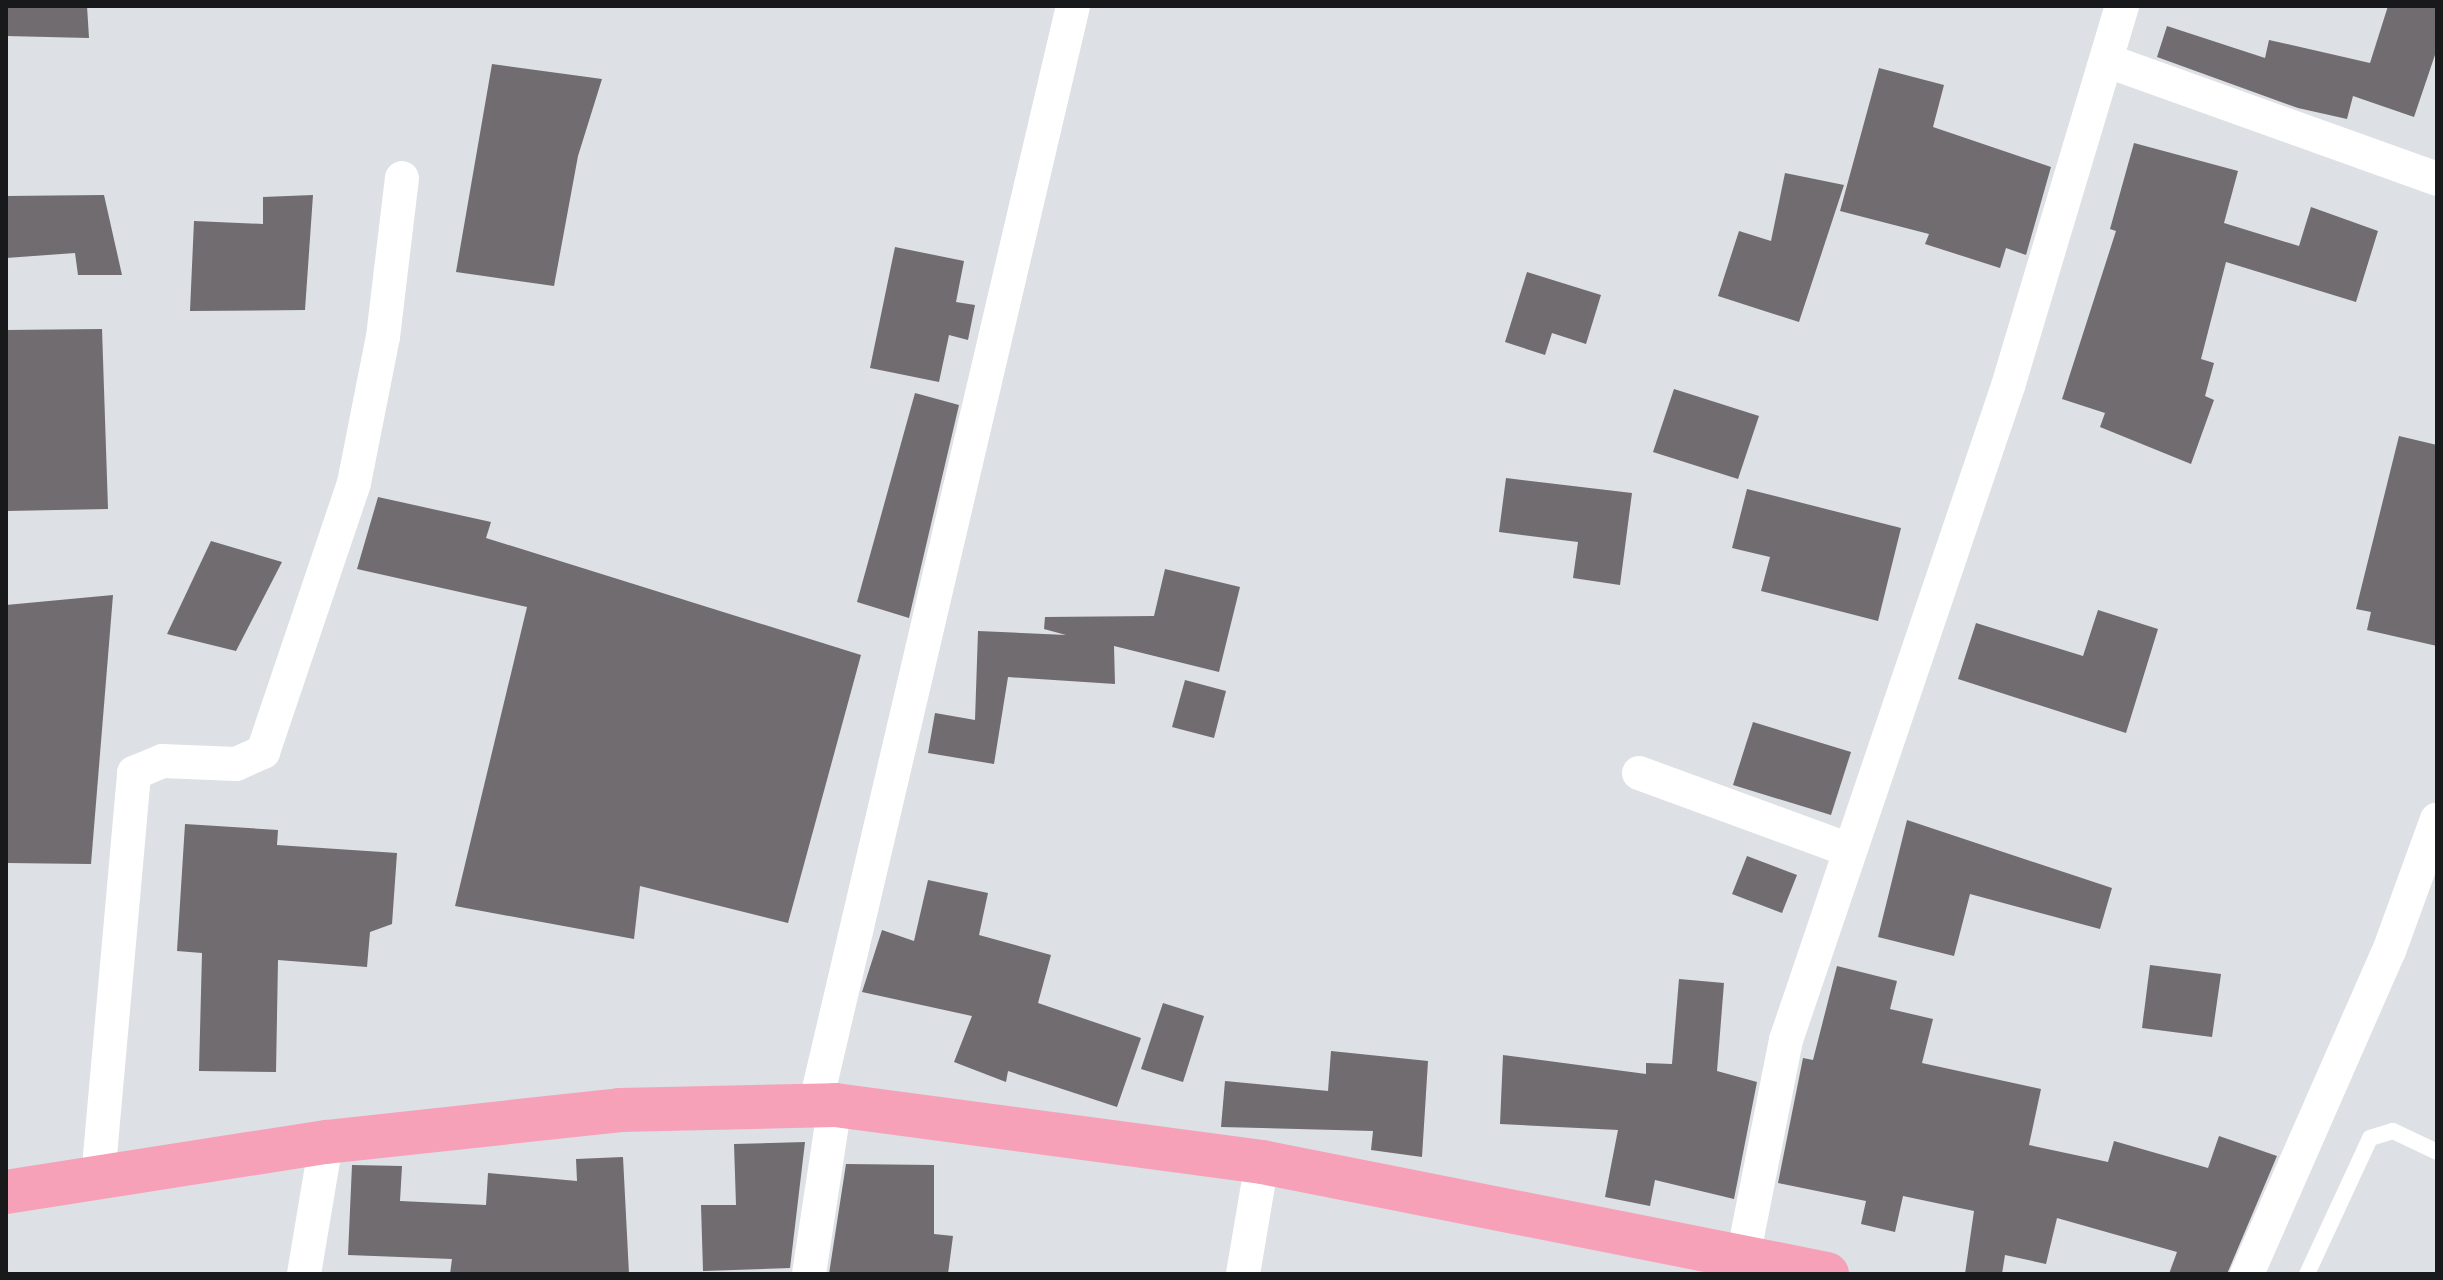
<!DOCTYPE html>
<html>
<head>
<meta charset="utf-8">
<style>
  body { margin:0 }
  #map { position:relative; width:2443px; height:1280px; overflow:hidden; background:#dde0e4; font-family:"Crimson Pro",serif }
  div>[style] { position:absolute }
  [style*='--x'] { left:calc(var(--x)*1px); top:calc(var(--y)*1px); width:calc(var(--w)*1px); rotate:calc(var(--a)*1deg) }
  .building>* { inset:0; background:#706c6f }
  .lane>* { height:16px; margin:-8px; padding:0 8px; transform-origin:8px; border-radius:8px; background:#fff }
  .street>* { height:34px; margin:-17px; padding:0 17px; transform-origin:17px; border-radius:17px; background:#fff }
  .highway>* { height:44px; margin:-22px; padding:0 22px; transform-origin:22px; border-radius:22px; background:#f6a1b8 }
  span { translate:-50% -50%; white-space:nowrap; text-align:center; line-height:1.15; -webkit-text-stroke:6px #eaedf2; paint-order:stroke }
  .frame { position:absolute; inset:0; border:8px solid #18191a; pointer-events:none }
</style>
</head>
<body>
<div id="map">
  <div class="building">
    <div style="clip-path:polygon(6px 6px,87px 6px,89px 38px,6px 36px)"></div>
    <div style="clip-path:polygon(2388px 6px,2437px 6px,2437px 49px,2414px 117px,2353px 96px,2347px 119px,2298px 108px,2157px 57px,2167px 26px,2265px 58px,2269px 40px,2370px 63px)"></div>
    <div style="clip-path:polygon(492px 64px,602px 79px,578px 156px,554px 286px,456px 272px)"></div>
    <div style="clip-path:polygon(1879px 68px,1944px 85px,1933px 127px,2051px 167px,2026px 255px,2006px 248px,2000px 268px,1925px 244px,1929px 234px,1840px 211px)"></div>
    <div style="clip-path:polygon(2134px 143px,2238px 171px,2224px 223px,2299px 246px,2311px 207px,2378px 231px,2356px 302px,2226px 262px,2201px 359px,2214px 363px,2205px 396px,2214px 400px,2191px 464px,2100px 427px,2105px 413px,2062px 399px,2116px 231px,2110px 229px)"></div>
    <div style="clip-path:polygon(1785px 173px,1844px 185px,1799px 322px,1718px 296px,1739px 231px,1771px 241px)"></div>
    <div style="clip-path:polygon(104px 195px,122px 275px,78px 275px,75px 253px,6px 258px,6px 196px)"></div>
    <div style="clip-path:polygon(313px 195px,305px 310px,190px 311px,194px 221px,263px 224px,263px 197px)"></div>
    <div style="clip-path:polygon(895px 247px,964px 261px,956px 302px,975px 305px,968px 340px,949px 335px,939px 382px,870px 368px)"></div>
    <div style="clip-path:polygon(1527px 272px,1601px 295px,1586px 344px,1552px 333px,1545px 355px,1505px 342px)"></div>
    <div style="clip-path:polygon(102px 329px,108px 509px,6px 511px,6px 330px)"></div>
    <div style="clip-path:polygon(1674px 389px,1759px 416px,1738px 479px,1653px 452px)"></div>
    <div style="clip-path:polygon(915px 393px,959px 405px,909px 618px,857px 602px)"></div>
    <div style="clip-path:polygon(2399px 436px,2437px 445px,2437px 646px,2367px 630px,2371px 612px,2356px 609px)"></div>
    <div style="clip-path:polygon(1506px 478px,1632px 493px,1620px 585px,1573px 578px,1578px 542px,1499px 532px)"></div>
    <div style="clip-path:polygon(1747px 489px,1901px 528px,1878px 621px,1761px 591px,1770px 557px,1732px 548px)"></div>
    <div style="clip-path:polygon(378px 497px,491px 522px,486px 538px,861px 655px,788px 923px,640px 886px,634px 939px,455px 906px,527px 607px,357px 569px)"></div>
    <div style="clip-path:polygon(211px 541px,282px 562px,236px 651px,167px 634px)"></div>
    <div style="clip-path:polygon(1165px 569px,1240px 587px,1219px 672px,1114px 646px,1115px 684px,1008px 677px,994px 764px,928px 753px,935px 713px,975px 720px,978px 631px,1066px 635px,1044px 629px,1045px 617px,1154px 616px)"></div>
    <div style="clip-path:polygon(113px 595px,91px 864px,6px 863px,6px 605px)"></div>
    <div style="clip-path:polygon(2098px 610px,2158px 629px,2126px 733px,1958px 679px,1976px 623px,2083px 656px)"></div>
    <div style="clip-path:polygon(1185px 680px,1226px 691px,1214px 738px,1172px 727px)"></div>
    <div style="clip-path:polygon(1753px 722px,1851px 752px,1831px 815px,1733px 785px)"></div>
    <div style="clip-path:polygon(1907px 820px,2112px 888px,2100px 929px,1970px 894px,1954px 956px,1878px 937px)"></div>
    <div style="clip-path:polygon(185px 824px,278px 830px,277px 845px,397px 853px,392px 924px,370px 932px,367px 967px,278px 960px,276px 1072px,199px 1071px,202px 953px,177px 951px)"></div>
    <div style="clip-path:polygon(1747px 856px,1797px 875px,1782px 913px,1732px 894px)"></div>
    <div style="clip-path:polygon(928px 880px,988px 893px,979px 935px,1051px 955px,1038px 1003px,1141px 1038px,1117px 1107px,1008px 1071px,1006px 1082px,954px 1062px,972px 1016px,862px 992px,882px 930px,914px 941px)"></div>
    <div style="clip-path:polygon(2150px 965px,2221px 974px,2212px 1037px,2142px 1028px)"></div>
    <div style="clip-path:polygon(1837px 966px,1897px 981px,1890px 1009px,1933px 1019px,1922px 1063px,2041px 1089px,2029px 1145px,2108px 1162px,2114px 1141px,2208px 1168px,2219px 1136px,2277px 1156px,2227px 1274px,2169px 1274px,2177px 1252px,2057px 1218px,2046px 1264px,2005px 1255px,2002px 1274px,1965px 1274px,1974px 1211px,1903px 1196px,1895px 1232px,1861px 1224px,1866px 1201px,1778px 1183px,1803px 1058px,1813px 1060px)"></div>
    <div style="clip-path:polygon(1679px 979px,1724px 983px,1717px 1071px,1757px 1082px,1734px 1199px,1655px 1180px,1650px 1206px,1605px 1197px,1618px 1130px,1500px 1124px,1503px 1055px,1646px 1074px,1646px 1063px,1672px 1064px)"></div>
    <div style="clip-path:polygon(1163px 1003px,1204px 1016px,1183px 1082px,1141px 1069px)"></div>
    <div style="clip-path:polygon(1331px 1051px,1428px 1061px,1422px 1157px,1371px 1150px,1373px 1131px,1221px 1127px,1225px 1081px,1328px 1091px)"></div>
    <div style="clip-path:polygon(805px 1142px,790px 1268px,703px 1271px,701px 1205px,736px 1205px,734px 1144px)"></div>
    <div style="clip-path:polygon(623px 1157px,629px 1274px,450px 1274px,452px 1259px,348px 1255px,352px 1165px,402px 1166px,400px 1201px,486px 1205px,488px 1173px,577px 1181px,576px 1159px)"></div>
    <div style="clip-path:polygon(846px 1164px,934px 1165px,934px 1234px,953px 1236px,948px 1274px,829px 1274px)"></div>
  </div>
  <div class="lane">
    <div style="--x:2307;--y:1274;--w:150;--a:-65.1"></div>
    <div style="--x:2370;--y:1138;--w:24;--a:-17"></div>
    <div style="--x:2393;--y:1131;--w:49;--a:25.5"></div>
  </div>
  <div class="street">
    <div style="--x:2108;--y:61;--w:350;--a:19.7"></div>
    <div style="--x:1639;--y:773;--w:224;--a:20.1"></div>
    <div style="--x:815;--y:1106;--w:1130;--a:-76.8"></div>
    <div style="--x:98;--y:1178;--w:407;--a:-84.9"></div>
    <div style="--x:134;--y:773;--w:30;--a:-23"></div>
    <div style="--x:162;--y:761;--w:74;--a:2.3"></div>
    <div style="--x:236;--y:764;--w:30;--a:-24"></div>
    <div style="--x:263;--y:752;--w:284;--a:-71.3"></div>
    <div style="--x:354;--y:483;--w:149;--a:-78.8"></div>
    <div style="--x:383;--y:337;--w:160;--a:-83.2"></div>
    <div style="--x:1743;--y:1257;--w:221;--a:-78.8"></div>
    <div style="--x:1786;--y:1040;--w:691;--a:-71.25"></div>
    <div style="--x:2008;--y:386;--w:397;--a:-73.3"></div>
    <div style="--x:304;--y:1274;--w:134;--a:-80.5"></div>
    <div style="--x:809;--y:1274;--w:171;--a:-81.3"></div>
    <div style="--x:1243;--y:1274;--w:114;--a:-80.4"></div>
    <div style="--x:2247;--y:1274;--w:353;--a:-66.3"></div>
    <div style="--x:2389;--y:951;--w:140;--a:-70"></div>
  </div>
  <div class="highway">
    <div style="--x:6;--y:1192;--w:324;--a:-8.9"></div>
    <div style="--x:326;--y:1142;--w:296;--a:-6.2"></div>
    <div style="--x:620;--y:1110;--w:215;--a:-1.3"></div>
    <div style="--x:835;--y:1105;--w:431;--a:7.6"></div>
    <div style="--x:1262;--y:1162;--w:576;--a:11.21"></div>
  </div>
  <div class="frame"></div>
</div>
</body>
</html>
